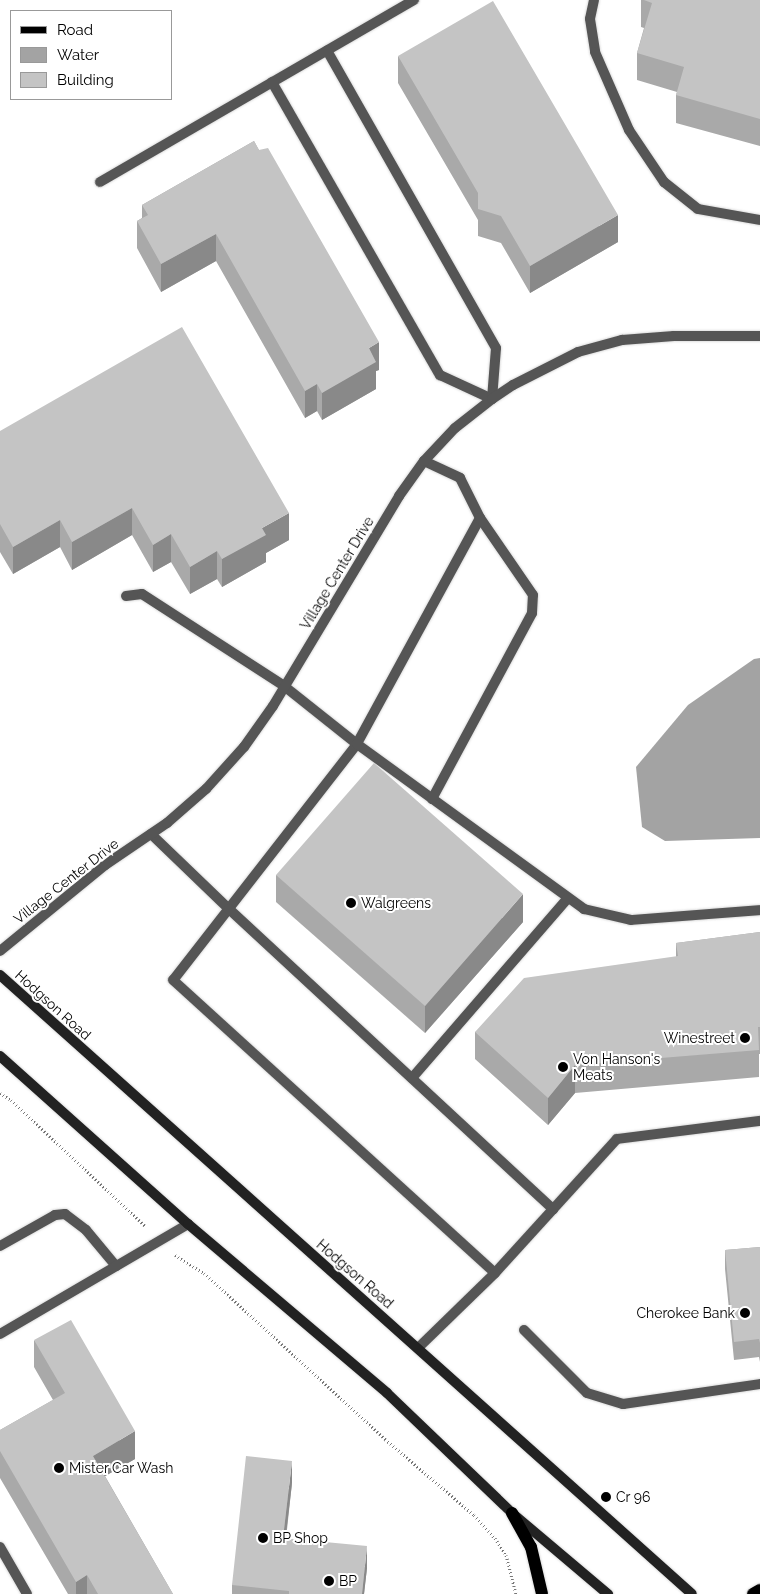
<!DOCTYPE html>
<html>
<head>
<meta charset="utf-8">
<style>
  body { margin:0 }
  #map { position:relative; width:760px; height:1594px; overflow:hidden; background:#fff; font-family:Raleway,sans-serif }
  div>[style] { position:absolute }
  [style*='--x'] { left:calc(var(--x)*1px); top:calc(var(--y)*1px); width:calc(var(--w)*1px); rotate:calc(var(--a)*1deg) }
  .water>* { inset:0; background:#a3a3a3 }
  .path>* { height:3px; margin-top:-1.5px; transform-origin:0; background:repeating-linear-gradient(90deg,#777 0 1px,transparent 0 3.5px) }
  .roads { filter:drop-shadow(0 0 1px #dbdbdb) drop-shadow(0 0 1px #dbdbdb) }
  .service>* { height:10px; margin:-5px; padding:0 5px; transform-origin:5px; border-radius:5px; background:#555 }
  .tertiary>* { height:10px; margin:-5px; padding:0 5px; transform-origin:5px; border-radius:5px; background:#555 }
  .secondary>* { height:10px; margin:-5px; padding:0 5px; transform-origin:5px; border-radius:5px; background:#222 }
  .primary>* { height:12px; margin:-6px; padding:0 6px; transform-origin:6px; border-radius:6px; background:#000 }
  .wall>* { inset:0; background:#a9a9a9 }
  .shaded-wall>* { inset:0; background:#898989 }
  .building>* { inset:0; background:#c4c4c4 }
  .dots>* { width:14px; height:14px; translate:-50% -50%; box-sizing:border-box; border:2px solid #fff; border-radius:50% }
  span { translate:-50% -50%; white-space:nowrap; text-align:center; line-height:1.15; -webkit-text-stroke:4px #fff; paint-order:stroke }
  .street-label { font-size:14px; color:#000 }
  .poi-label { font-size:14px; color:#000 }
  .left { translate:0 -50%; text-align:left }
  .right { translate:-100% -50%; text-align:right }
  .legend { position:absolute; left:10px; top:10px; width:162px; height:90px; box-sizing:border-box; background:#fff; border:1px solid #999; margin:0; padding:6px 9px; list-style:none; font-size:15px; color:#000 }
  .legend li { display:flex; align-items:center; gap:10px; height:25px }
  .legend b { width:25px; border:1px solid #999 }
</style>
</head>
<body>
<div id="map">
  <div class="water">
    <div style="clip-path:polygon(760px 658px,760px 838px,665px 841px,642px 827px,636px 767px,688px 705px,754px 659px)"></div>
  </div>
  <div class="path">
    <div style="--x:0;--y:1093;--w:13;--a:32"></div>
    <div style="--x:11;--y:1100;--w:184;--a:43.2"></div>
    <div style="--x:175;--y:1255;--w:34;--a:32"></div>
    <div style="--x:204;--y:1273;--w:246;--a:42.5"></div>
    <div style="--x:385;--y:1439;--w:117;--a:40.5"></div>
    <div style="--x:474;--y:1515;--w:31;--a:48"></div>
    <div style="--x:495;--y:1538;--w:20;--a:57"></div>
    <div style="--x:506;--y:1555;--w:40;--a:75.6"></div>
  </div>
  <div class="roads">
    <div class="service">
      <div style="--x:594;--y:0;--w:19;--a:102"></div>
      <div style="--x:590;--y:19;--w:33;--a:81"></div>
      <div style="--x:595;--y:52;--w:85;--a:66.4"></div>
      <div style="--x:629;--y:130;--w:63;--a:56.1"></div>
      <div style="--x:664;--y:182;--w:43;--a:38.5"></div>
      <div style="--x:698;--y:209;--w:63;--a:10.1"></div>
      <div style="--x:272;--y:82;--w:338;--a:60.2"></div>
      <div style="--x:440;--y:375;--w:57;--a:24.8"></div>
      <div style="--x:492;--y:399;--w:51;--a:-85.5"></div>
      <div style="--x:496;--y:348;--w:342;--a:-119.6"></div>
      <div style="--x:100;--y:182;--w:363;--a:-30.1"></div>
      <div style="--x:424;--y:461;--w:40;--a:25"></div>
      <div style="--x:460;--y:478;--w:45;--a:63.4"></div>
      <div style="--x:480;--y:518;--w:257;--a:118.6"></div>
      <div style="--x:357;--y:744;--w:299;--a:127.9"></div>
      <div style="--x:173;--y:980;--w:435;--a:42.3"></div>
      <div style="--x:126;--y:596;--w:16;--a:-7"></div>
      <div style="--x:142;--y:594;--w:169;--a:32.9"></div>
      <div style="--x:284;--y:686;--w:93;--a:38.5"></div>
      <div style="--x:357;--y:744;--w:281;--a:36"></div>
      <div style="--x:584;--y:909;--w:48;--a:13.2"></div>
      <div style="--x:631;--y:920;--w:129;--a:-4.4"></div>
      <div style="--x:432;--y:799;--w:211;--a:-61.7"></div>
      <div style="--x:532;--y:613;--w:18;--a:-87"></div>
      <div style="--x:533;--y:595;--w:93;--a:-124.5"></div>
      <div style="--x:151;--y:834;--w:108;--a:43.9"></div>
      <div style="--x:229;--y:909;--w:442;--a:42.8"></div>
      <div style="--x:412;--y:1078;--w:238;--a:-49.1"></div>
      <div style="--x:0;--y:1246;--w:63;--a:-29.4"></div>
      <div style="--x:55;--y:1215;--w:10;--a:-6"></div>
      <div style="--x:65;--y:1214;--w:26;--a:37"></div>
      <div style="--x:86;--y:1230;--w:47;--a:50.2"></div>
      <div style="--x:524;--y:1330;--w:89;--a:45"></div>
      <div style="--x:587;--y:1393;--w:38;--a:17"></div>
      <div style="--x:623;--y:1404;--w:138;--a:-8.3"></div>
      <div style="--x:0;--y:1334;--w:218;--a:-30.3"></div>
      <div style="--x:418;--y:1348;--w:107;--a:-44.2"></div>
      <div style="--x:495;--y:1273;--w:181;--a:-47.7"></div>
      <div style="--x:617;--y:1139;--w:144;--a:-7.2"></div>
      <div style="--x:0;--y:1547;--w:54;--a:60.1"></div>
    </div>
    <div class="tertiary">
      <div style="--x:0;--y:951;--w:136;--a:-39.3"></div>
      <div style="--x:105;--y:865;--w:75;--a:-34.1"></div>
      <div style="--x:167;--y:823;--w:52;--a:-41.1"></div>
      <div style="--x:206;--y:789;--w:57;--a:-47.9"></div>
      <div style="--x:244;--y:747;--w:50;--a:-54.7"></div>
      <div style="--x:273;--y:706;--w:245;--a:-59"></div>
      <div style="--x:399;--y:496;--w:43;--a:-54.5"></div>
      <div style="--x:424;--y:461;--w:45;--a:-46.8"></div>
      <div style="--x:455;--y:428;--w:47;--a:-38.1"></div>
      <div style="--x:492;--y:399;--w:25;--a:-34"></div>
      <div style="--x:513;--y:385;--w:73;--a:-26.9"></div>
      <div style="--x:578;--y:352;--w:46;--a:-15.3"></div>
      <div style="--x:622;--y:340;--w:52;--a:-4.4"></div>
      <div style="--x:674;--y:336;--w:86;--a:0"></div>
    </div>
    <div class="secondary">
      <div style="--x:0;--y:975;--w:928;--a:41.81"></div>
      <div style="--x:0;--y:1056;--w:252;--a:41.8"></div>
      <div style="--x:188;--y:1224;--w:261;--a:40.3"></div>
      <div style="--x:387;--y:1393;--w:173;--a:43.8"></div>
      <div style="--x:512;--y:1513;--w:126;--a:40.2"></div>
    </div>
    <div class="primary">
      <div style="--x:512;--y:1513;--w:39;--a:61"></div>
      <div style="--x:531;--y:1547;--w:48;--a:76.8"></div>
      <div style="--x:753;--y:1594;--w:8;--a:-30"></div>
    </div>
  </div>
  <div class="wall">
    <div style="clip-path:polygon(641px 0,760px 0,760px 146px,676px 123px,676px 95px,677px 92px,637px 80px,637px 53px,644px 28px,641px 27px)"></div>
    <div style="clip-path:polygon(398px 56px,618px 242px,530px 293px,501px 243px,478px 236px,478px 220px,398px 83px)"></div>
    <div style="clip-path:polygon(254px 141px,379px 370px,376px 371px,376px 389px,322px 420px,317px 411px,305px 418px,216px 261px,161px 292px,137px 248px,137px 221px,142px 218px,142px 205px)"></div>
    <div style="clip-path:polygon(0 431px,289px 540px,266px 553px,266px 562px,222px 587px,217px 579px,190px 594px,171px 562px,153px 572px,132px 535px,72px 570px,60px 547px,13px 574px,0 552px)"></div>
    <div style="clip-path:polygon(276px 875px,523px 922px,425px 1033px,276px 902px)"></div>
    <div style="clip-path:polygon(760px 932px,760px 1054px,759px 1054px,759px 1077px,575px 1093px,548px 1125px,475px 1059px,475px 1032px,676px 957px,676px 943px)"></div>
    <div style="clip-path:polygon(760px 1247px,760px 1362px,759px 1357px,734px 1360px,725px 1269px,725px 1250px)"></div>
    <div style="clip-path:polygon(34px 1340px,135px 1459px,105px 1476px,173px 1594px,68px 1594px,0 1478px,0 1430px,53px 1400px,34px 1367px)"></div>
    <div style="clip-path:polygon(292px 1483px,286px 1539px,367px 1568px,364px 1594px,232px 1594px,232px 1585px)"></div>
  </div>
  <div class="shaded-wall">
    <div style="clip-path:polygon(618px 215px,618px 242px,530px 293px,530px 266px)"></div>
    <div style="clip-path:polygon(216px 234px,216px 261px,161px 292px,161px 264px)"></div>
    <div style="clip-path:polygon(379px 342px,379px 370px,376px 371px,376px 389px,322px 420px,322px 393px,369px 348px)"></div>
    <div style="clip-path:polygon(317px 384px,317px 411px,305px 418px,305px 391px)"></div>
    <div style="clip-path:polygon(132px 508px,132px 535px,72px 570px,72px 542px)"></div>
    <div style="clip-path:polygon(289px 513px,289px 540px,266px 553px,266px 562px,222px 587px,222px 559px,262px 528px)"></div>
    <div style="clip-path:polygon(60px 520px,60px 547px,13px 574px,13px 547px)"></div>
    <div style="clip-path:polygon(171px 534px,171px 562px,153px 572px,153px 545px)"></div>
    <div style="clip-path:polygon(217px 551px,217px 579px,190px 594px,190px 567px)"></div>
    <div style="clip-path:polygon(523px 894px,523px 922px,425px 1033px,425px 1006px)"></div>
    <div style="clip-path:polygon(575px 1065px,575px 1093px,548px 1125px,548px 1098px)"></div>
    <div style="clip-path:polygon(135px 1431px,135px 1459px,93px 1483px,93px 1456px)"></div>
    <div style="clip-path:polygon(292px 1461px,292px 1483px,283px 1560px,283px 1538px)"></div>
    <div style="clip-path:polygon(367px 1546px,367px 1568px,364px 1594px,362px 1594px)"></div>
    <div style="clip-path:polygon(87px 1575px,87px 1594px,76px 1594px,76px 1582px)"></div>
  </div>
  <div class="building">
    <div style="clip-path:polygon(644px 0,760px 0,760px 119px,676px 95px,684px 67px,637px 53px,652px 3px)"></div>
    <div style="clip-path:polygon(493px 1px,618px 215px,530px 266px,501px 216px,478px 209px,478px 193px,398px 56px)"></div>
    <div style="clip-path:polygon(254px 141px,259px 150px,268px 148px,379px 342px,369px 348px,376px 362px,322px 393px,317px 384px,305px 391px,216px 234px,161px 264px,137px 221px,148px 215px,142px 205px)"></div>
    <div style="clip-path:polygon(182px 327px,289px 513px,262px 528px,266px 535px,222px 559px,217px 551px,190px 567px,171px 534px,153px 545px,132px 508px,72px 542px,60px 520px,13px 547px,0 524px,0 431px)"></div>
    <div style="clip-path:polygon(374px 763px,523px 894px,425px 1006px,276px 875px)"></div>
    <div style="clip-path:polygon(760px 932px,760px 1027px,758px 1027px,759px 1050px,575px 1065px,548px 1098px,475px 1032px,524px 978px,678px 956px,676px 943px)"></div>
    <div style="clip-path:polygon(760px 1247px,760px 1343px,759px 1339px,734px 1342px,725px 1250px)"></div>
    <div style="clip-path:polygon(71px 1320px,135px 1431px,93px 1456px,173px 1594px,98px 1594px,87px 1575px,76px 1582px,0 1451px,0 1430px,65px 1393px,34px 1340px)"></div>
    <div style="clip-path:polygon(246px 1456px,292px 1461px,283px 1538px,367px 1546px,362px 1594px,289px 1594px,289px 1591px,232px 1585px)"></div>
  </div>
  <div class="dots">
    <div style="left:351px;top:903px;background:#000"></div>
    <div style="left:745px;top:1038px;background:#000"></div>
    <div style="left:563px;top:1067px;background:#000"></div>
    <div style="left:745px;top:1313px;background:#000"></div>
    <div style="left:59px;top:1468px;background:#000"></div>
    <div style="left:606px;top:1497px;background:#000"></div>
    <div style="left:263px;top:1538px;background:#000"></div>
    <div style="left:329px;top:1581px;background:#000"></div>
  </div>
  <div class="street-label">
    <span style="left:337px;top:573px;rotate:-59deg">Village Center Drive</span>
    <span style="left:66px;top:881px;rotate:-38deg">Village Center Drive</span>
    <span style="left:53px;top:1005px;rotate:42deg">Hodgson Road</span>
    <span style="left:355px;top:1274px;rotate:41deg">Hodgson Road</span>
  </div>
  <div class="poi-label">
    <span class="left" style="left:361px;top:903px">Walgreens</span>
    <span class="right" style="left:735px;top:1038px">Winestreet</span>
    <span class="left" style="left:573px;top:1067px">Von Hanson's<br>Meats</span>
    <span class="right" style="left:735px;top:1313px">Cherokee Bank</span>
    <span class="left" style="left:69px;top:1468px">Mister Car Wash</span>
    <span class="left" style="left:616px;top:1497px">Cr 96</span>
    <span class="left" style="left:273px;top:1538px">BP Shop</span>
    <span class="left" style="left:339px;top:1581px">BP</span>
  </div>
  <ul class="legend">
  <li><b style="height:6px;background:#000"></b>Road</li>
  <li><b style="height:14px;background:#a3a3a3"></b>Water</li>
  <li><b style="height:14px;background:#c4c4c4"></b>Building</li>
  </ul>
</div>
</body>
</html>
